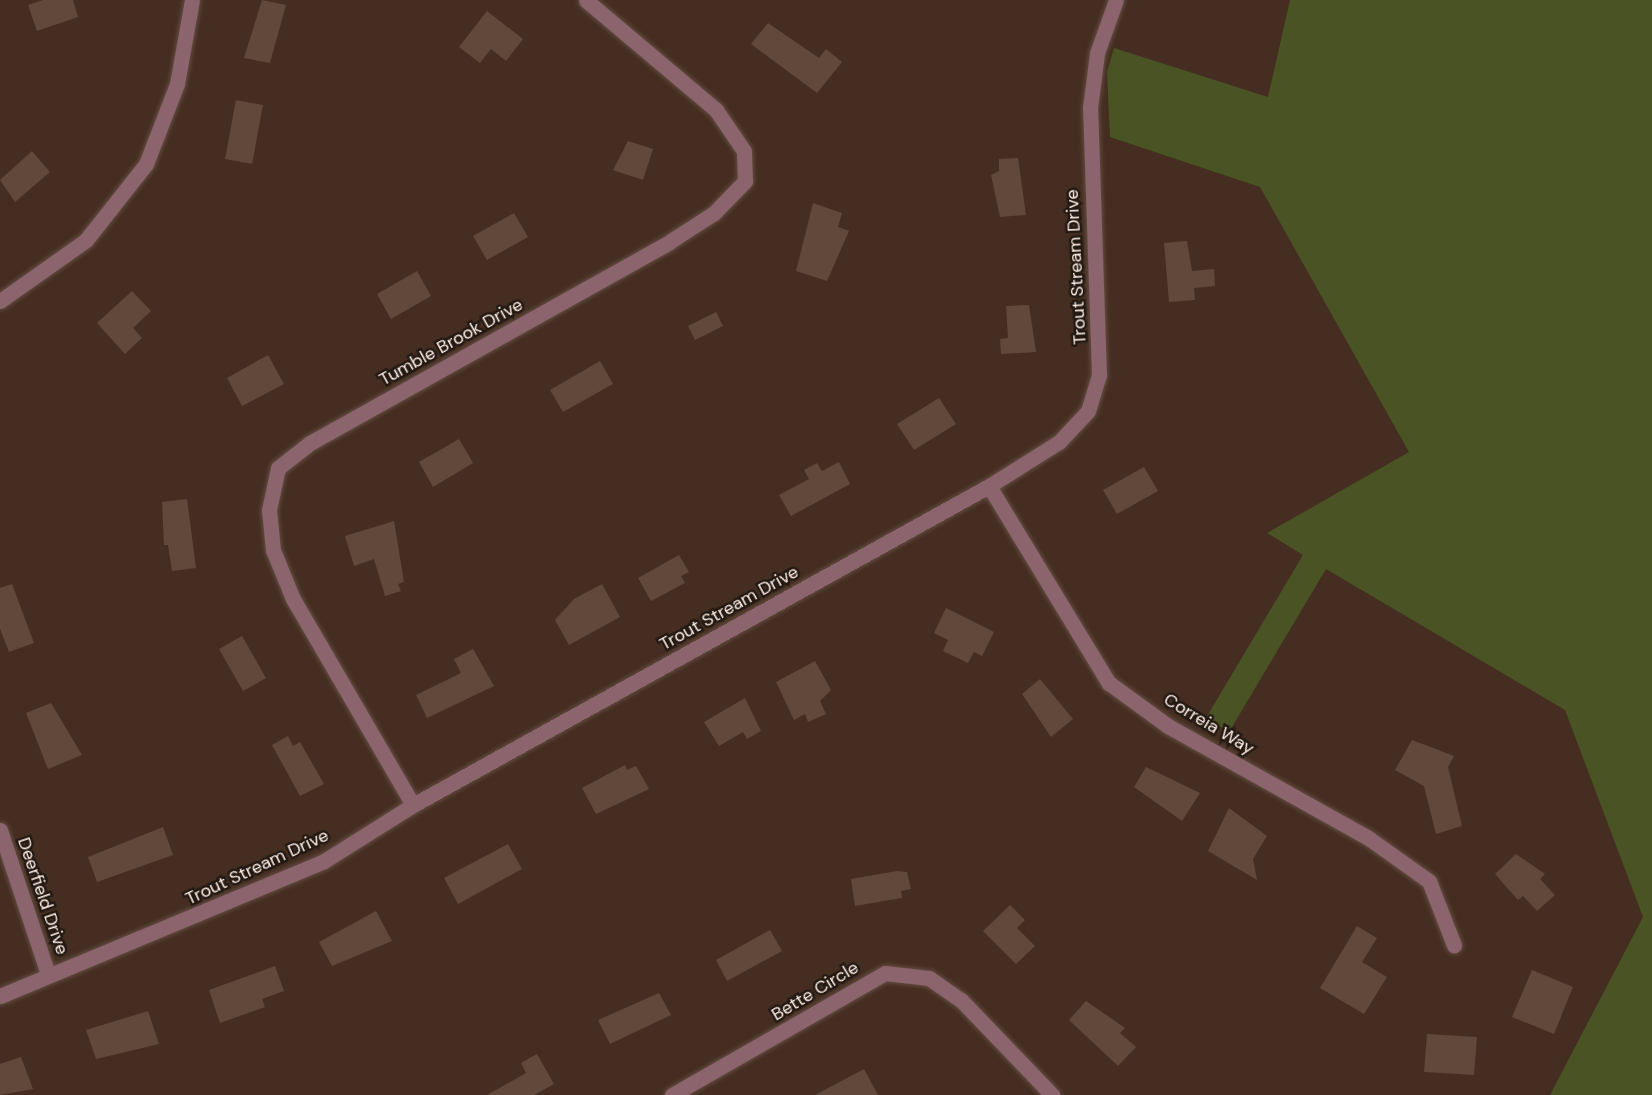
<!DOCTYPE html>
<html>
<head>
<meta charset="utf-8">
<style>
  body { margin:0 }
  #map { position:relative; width:1652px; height:1095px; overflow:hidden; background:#452e21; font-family:"DM Sans",sans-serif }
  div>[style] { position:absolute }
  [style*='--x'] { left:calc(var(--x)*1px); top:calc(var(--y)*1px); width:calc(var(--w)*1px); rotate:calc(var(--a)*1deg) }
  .green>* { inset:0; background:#495324 }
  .building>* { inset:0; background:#61483b }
  .roads { filter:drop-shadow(0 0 2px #634d41) drop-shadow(0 0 2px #634d41) }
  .street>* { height:15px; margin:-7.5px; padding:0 7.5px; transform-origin:7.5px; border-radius:7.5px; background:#8b646e }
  span { translate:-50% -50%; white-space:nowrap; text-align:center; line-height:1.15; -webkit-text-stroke:5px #231913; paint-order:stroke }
  .street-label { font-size:18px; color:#ffefe7 }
</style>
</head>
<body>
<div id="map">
  <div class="green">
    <div style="clip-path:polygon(1290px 0,1652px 0,1652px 1095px,1550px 1095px,1643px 917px,1565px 710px,1326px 569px,1229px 732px,1206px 718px,1303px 555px,1267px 533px,1409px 452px,1260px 187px,1110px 137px,1107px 72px,1114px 48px,1268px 97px)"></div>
  </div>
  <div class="building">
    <div style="clip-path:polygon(43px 0,73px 0,78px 17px,37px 31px,28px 5px)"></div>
    <div style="clip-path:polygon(262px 0,286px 5px,270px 63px,244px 58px)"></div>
    <div style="clip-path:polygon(487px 11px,523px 39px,506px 61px,491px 49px,480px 63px,459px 47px)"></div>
    <div style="clip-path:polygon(768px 23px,819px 58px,826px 49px,842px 62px,817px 93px,751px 44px)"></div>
    <div style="clip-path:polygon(236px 100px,263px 105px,252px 164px,225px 159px)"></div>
    <div style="clip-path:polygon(628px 141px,653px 149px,643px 180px,613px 170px)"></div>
    <div style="clip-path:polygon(32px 151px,50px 172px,15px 202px,0 180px)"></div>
    <div style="clip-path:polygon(1018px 158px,1026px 215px,1000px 217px,991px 175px,999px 171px,999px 159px)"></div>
    <div style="clip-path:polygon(813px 203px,842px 213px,838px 227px,849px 231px,827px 281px,796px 271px)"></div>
    <div style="clip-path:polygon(514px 213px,528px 237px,487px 260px,473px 236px)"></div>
    <div style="clip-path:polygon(1187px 241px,1192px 271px,1214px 269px,1215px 286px,1194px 288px,1195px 300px,1169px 302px,1164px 243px)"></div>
    <div style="clip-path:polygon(417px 271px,431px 296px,391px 319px,377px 294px)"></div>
    <div style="clip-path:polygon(132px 291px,151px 311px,133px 328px,142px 338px,125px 354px,97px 323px)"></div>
    <div style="clip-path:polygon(1029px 305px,1036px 352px,1001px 354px,1000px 339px,1008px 338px,1006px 306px)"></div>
    <div style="clip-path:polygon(716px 312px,723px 326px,695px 340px,688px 326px)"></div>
    <div style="clip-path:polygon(268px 355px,284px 384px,242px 406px,227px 378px)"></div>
    <div style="clip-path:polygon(600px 361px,613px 384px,563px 412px,550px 390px)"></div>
    <div style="clip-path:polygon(939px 398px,956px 424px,914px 450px,897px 424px)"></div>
    <div style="clip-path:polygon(459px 439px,473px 463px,433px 487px,419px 462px)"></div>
    <div style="clip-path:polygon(839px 462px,850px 484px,791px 516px,779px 495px,809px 479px,804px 470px,817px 463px,822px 471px)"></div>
    <div style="clip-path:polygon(1144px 467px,1158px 491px,1117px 514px,1103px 490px)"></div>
    <div style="clip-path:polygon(187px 499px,196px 568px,172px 571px,168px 545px,164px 545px,162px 502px)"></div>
    <div style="clip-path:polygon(394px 521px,404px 582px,398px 584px,401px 591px,385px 596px,374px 559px,354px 566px,345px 536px)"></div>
    <div style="clip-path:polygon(679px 555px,689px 572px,681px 576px,685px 583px,651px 601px,638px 578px)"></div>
    <div style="clip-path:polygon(12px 584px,34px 643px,9px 652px,0 629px,0 588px)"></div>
    <div style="clip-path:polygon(602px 584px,620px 617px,569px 645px,555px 620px,574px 599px)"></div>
    <div style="clip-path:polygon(946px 608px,994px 632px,982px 656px,974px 652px,968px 663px,943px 651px,948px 640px,934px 633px)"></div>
    <div style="clip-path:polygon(242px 636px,266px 678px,243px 691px,219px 649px)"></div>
    <div style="clip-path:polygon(473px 649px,494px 686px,427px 718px,416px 695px,461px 673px,454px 659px)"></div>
    <div style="clip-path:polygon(815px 661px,831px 690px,820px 701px,826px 714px,808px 722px,805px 714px,794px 720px,776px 682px)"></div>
    <div style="clip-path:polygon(1040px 679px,1073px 719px,1051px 737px,1022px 694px)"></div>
    <div style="clip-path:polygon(745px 698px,761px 731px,747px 739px,743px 732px,719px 746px,704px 722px)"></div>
    <div style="clip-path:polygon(51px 703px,82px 755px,48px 769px,26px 713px)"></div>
    <div style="clip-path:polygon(288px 736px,293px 746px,300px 742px,324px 784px,300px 796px,272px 745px)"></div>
    <div style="clip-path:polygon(1412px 740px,1454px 756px,1448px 767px,1462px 826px,1436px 834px,1424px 786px,1395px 770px)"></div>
    <div style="clip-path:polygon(625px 765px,627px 770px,636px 766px,649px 789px,596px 814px,582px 788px)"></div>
    <div style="clip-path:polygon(1146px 767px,1200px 793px,1182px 821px,1134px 787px)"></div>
    <div style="clip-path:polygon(1229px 808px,1267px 836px,1253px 859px,1257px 880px,1208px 851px)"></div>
    <div style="clip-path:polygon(163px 827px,173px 855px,97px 882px,88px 857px)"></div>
    <div style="clip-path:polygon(508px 844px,522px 869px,458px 904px,444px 878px)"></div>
    <div style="clip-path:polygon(1516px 854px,1545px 874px,1540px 879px,1555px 895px,1537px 911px,1523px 896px,1518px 900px,1495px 874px)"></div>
    <div style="clip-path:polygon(897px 871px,907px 872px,911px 889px,901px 891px,902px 898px,855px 906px,851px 879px)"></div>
    <div style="clip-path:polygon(1010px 905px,1025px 920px,1017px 928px,1035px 946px,1016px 964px,983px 931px)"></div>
    <div style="clip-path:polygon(376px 911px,392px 941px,332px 966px,319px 942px)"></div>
    <div style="clip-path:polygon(1357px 926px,1377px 938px,1362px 962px,1387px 977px,1364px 1014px,1320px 988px)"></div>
    <div style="clip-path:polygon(770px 930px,782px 951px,727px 981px,716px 960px)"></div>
    <div style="clip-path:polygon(275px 966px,284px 991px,262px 999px,265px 1007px,220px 1023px,209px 990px)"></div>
    <div style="clip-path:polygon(1532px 970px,1573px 987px,1554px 1034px,1512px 1017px)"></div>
    <div style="clip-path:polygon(659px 993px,671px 1015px,610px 1044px,598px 1020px)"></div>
    <div style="clip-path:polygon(1086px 1001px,1125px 1028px,1120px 1033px,1136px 1047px,1118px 1066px,1069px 1020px)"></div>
    <div style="clip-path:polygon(148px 1011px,159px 1044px,96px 1059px,86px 1030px)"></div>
    <div style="clip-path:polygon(1427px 1034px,1477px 1037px,1474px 1075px,1424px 1072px)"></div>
    <div style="clip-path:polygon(537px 1054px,554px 1084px,534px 1095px,487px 1095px,526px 1073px,521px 1063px)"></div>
    <div style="clip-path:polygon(21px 1057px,33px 1089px,0 1095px,0 1064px)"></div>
    <div style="clip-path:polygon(864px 1069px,878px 1095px,815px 1095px)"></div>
  </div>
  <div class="roads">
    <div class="street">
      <div style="--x:0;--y:301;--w:105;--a:-35.3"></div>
      <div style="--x:86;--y:240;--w:97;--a:-51.7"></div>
      <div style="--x:146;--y:164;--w:86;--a:-68.8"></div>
      <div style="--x:177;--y:84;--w:85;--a:-79.9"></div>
      <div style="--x:989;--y:486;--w:231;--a:58.7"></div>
      <div style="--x:1109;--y:683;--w:73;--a:36.1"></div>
      <div style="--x:1168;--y:726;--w:228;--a:29.2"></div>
      <div style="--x:1367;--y:837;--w:76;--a:35.4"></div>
      <div style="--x:1429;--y:881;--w:69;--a:68.7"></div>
      <div style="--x:413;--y:805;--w:238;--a:-120.2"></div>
      <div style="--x:293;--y:599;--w:53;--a:-112.2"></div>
      <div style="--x:273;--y:550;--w:40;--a:-95.7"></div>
      <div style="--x:269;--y:510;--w:43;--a:-77.9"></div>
      <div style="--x:278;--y:468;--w:41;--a:-38"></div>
      <div style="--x:310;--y:443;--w:411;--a:-29.2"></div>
      <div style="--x:669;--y:242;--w:54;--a:-32.8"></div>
      <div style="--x:714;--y:213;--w:45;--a:-45.9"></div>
      <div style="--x:745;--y:181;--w:30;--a:-92"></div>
      <div style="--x:744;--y:151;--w:50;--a:-124.3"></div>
      <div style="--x:716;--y:110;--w:170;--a:-139.8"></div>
      <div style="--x:0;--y:830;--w:152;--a:71.6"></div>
      <div style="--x:0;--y:996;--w:351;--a:-22.6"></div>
      <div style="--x:324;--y:861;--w:105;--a:-32.2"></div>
      <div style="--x:413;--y:805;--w:658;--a:-28.98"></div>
      <div style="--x:989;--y:486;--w:83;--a:-32.2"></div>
      <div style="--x:1059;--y:442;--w:42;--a:-46.9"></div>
      <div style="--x:1088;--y:411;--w:38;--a:-73"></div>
      <div style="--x:1099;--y:375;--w:267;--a:-91.9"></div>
      <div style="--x:1090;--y:108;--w:55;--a:-82.7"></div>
      <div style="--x:1097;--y:53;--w:56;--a:-70.3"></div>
      <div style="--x:672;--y:1095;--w:245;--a:-29.8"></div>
      <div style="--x:885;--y:973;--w:44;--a:6.5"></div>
      <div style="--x:929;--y:978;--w:39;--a:35"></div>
      <div style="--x:961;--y:1000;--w:132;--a:46.2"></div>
    </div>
  </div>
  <div class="street-label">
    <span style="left:1076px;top:267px;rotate:-93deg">Trout Stream Drive</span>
    <span style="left:451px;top:342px;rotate:-29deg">Tumble Brook Drive</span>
    <span style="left:729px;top:608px;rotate:-29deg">Trout Stream Drive</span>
    <span style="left:1209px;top:724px;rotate:31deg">Correia Way</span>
    <span style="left:257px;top:867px;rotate:-25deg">Trout Stream Drive</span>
    <span style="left:43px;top:896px;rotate:71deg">Deerfield Drive</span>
    <span style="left:815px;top:991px;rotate:-31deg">Bette Circle</span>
  </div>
</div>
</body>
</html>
